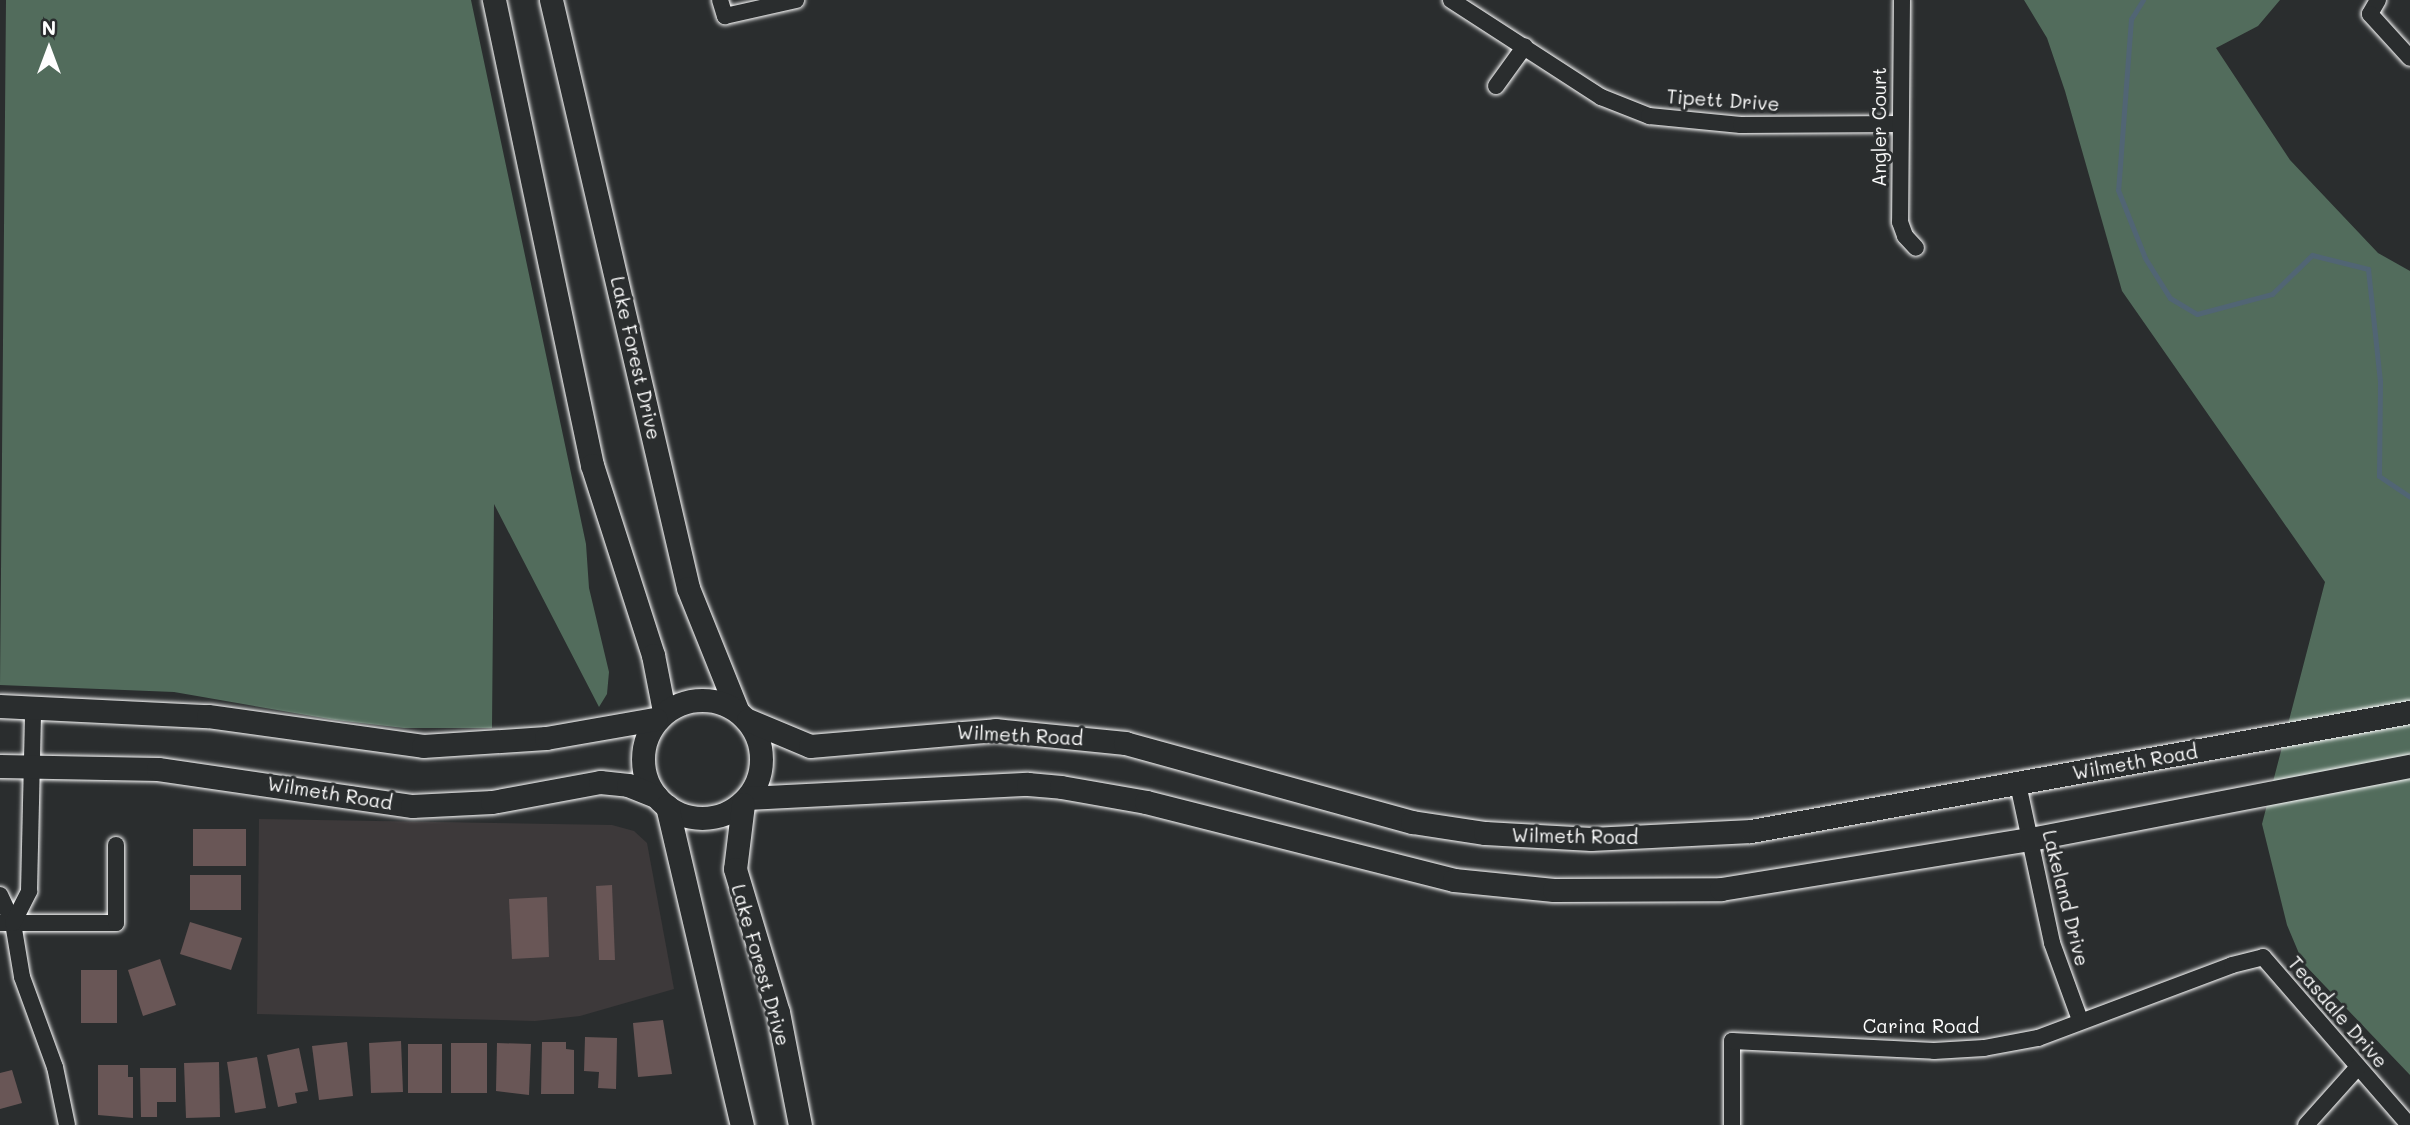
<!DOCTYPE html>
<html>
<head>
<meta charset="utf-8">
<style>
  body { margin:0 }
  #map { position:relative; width:2410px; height:1125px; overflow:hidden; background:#2a2d2e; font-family:Mali,sans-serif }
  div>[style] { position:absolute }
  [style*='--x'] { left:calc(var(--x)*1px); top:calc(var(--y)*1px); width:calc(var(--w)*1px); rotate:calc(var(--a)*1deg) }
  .built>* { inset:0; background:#3d393a }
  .green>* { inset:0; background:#526c5c }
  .stream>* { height:5px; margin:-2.5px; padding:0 2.5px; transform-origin:2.5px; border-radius:2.5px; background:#516574 }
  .building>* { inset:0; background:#695656 }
  .roads { filter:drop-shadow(0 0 2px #fff) drop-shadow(0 0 2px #fff) }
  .street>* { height:16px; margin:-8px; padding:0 8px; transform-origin:8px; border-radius:8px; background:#2a2d2e }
  .secondary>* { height:23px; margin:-11.5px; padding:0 11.5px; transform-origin:11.5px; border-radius:11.5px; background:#2a2d2e }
  .secondary>.ring { margin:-11.5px; padding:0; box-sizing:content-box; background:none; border:23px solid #2a2d2e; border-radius:50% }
  span { translate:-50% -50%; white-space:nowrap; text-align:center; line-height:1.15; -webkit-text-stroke:6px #2a2d2e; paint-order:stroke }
  .street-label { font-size:19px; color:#fff }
  .north { position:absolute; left:14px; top:14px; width:70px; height:70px; -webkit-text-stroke:5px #2a2d2e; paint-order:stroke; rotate:0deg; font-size:19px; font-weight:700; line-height:28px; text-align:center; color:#fff }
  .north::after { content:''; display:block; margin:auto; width:24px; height:32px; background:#fff; clip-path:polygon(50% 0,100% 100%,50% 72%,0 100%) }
</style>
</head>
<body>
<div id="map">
  <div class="built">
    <div style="clip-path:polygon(259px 819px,612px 825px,634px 831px,647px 843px,674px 989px,580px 1016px,535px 1021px,257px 1014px)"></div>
  </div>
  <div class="green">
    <div style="clip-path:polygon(6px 0,471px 0,586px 544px,589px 588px,609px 672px,607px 694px,599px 707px,494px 504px,492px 728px,404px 728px,335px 720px,174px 692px,0 685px)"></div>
    <div style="clip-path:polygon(2024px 0,2280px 0,2258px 26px,2216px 48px,2290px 160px,2378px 253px,2410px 271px,2410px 1075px,2303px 963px,2287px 925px,2262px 824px,2325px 582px,2122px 291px,2065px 91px,2047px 38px)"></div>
  </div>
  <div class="stream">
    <div style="--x:2143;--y:0;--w:22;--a:122"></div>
    <div style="--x:2131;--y:19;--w:171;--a:94.3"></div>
    <div style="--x:2118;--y:190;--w:73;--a:68.3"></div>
    <div style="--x:2145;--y:258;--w:47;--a:58"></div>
    <div style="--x:2170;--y:298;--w:31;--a:31"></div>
    <div style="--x:2197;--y:314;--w:78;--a:-14.9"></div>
    <div style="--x:2272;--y:294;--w:56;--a:-44.3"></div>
    <div style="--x:2312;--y:255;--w:58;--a:14"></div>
    <div style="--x:2368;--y:269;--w:113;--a:83.9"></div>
    <div style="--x:2380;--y:381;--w:95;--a:90.6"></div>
    <div style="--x:2379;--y:476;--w:37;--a:34"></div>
  </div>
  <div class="building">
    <div style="clip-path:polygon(193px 829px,246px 829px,246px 866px,193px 866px)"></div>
    <div style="clip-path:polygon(190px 875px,241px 875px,241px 910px,190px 910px)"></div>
    <div style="clip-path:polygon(612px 885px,615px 960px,599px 960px,596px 886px)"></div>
    <div style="clip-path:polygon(547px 897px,549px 957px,512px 959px,509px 899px)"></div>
    <div style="clip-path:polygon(190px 922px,242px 938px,231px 970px,180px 954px)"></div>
    <div style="clip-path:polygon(160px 959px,176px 1005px,143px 1016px,128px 970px)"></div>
    <div style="clip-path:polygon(81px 970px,117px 970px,117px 1023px,81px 1023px)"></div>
    <div style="clip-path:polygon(663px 1020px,672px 1074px,638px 1077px,633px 1023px)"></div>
    <div style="clip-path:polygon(585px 1037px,617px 1038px,616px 1089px,598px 1088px,599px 1072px,584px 1071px)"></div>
    <div style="clip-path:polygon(401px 1041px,403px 1092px,371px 1093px,369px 1043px)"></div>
    <div style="clip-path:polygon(347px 1042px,353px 1096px,319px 1100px,312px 1046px)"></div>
    <div style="clip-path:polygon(542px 1042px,566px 1042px,566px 1049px,574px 1050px,574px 1094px,541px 1094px)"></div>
    <div style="clip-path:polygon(451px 1043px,487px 1043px,487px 1093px,451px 1093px)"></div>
    <div style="clip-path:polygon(497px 1043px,531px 1044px,529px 1095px,496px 1091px)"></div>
    <div style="clip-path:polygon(408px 1044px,442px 1044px,442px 1093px,408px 1093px)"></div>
    <div style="clip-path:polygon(299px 1048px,308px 1091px,295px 1093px,297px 1103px,278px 1107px,267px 1055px)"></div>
    <div style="clip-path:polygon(257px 1057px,266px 1108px,235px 1113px,227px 1062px)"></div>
    <div style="clip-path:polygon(219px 1062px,220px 1117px,186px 1118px,184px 1063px)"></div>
    <div style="clip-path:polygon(98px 1065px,128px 1065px,128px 1077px,133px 1077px,133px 1118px,98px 1115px)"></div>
    <div style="clip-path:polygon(140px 1068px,176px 1068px,176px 1102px,157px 1102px,157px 1117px,141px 1117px)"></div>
    <div style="clip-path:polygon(12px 1070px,22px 1103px,0 1109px,0 1073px)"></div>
  </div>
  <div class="roads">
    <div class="street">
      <div style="--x:720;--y:0;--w:17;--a:73"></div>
      <div style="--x:725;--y:16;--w:73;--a:-12.7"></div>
      <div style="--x:1451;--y:0;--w:179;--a:32.9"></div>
      <div style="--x:1601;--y:97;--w:52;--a:21.6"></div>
      <div style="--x:1649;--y:116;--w:92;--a:5.6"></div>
      <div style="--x:1741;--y:125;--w:159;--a:-0.4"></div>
      <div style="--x:1902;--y:0;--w:222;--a:90.5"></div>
      <div style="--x:1900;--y:222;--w:15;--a:70"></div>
      <div style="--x:1905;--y:236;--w:16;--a:47"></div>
      <div style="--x:2378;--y:0;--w:16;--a:120"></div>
      <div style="--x:2370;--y:14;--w:59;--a:47.7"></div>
      <div style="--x:1496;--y:86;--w:49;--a:-54.1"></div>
      <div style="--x:2018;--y:784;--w:163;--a:77.9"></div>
      <div style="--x:2052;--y:943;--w:82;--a:70"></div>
      <div style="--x:0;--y:895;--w:31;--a:65"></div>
      <div style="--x:13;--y:923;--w:55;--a:80.5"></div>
      <div style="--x:22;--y:977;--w:96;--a:69.9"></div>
      <div style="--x:55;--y:1067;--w:59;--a:78.3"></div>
      <div style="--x:0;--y:923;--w:116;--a:0"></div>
      <div style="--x:116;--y:923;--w:78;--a:-90"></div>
      <div style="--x:13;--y:923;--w:36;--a:-63"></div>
      <div style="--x:29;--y:891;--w:183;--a:-88.7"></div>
      <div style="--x:1732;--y:1125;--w:84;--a:-90"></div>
      <div style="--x:1732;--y:1041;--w:202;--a:2.8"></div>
      <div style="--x:1934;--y:1051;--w:50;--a:-3.4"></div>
      <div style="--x:1984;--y:1048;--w:55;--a:-10.5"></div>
      <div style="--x:2038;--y:1038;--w:207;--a:-20.6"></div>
      <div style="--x:2232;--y:965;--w:32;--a:-14"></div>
      <div style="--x:2263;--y:957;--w:223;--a:49"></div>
      <div style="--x:2306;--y:1125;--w:78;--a:-48.1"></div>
    </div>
    <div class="secondary">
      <div style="--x:494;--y:0;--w:475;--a:78.1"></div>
      <div style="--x:592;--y:465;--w:200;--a:72.2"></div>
      <div style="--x:653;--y:655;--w:57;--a:78.9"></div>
      <div style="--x:551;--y:0;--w:604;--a:76.88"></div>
      <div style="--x:688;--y:588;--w:131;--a:68.1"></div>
      <div class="ring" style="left:643px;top:700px;width:95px;height:95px"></div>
      <div style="--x:0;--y:706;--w:208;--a:2.8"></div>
      <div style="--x:208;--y:716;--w:217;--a:7.9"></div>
      <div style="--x:423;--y:746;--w:123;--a:-3.7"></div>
      <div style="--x:546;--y:738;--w:111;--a:-9.9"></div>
      <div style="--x:748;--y:720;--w:67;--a:22.8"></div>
      <div style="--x:810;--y:746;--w:186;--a:-4.9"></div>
      <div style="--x:995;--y:730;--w:131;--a:5.7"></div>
      <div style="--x:1125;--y:743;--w:298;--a:15.4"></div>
      <div style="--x:1412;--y:822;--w:74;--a:8.6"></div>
      <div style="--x:1485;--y:833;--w:106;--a:3.2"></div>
      <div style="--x:1591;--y:839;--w:160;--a:-2.9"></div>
      <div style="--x:1751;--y:831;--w:670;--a:-10.24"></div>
      <div style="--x:0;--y:766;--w:158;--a:1.1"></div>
      <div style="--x:158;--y:769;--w:257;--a:8.3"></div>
      <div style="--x:412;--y:806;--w:80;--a:-2.9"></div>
      <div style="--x:492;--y:802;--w:110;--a:-10.5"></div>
      <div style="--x:600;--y:782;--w:28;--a:6"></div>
      <div style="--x:628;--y:785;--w:31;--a:22"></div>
      <div style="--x:747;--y:798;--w:281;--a:-2.9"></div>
      <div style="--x:1028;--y:784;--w:33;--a:5"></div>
      <div style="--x:1061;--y:787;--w:86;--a:10"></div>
      <div style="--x:1146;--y:802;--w:318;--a:14.2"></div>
      <div style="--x:1454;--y:880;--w:100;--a:5.7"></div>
      <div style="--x:1554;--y:890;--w:167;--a:-0.3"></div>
      <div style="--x:1721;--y:889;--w:313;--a:-9.2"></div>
      <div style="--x:2030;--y:839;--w:387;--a:-10.9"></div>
      <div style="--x:743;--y:804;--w:65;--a:97"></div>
      <div style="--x:735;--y:869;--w:149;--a:73.3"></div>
      <div style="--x:778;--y:1012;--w:115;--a:79"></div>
      <div style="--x:667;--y:806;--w:328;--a:76.8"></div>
    </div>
  </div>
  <div class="street-label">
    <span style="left:1723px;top:100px;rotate:4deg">Tipett Drive</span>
    <span style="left:1879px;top:127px;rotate:-90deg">Angler Court</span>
    <span style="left:636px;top:358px;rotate:77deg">Lake Forest Drive</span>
    <span style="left:1020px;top:735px;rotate:3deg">Wilmeth Road</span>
    <span style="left:2135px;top:762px;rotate:-10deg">Wilmeth Road</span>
    <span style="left:330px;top:793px;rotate:9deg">Wilmeth Road</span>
    <span style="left:1575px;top:836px;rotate:1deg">Wilmeth Road</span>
    <span style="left:2066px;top:898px;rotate:76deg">Lakeland Drive</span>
    <span style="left:761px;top:965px;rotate:74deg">Lake Forest Drive</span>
    <span style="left:2338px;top:1012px;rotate:49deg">Teasdale Drive</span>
    <span style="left:1921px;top:1026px">Carina Road</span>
  </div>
  <div class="north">N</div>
</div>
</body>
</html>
